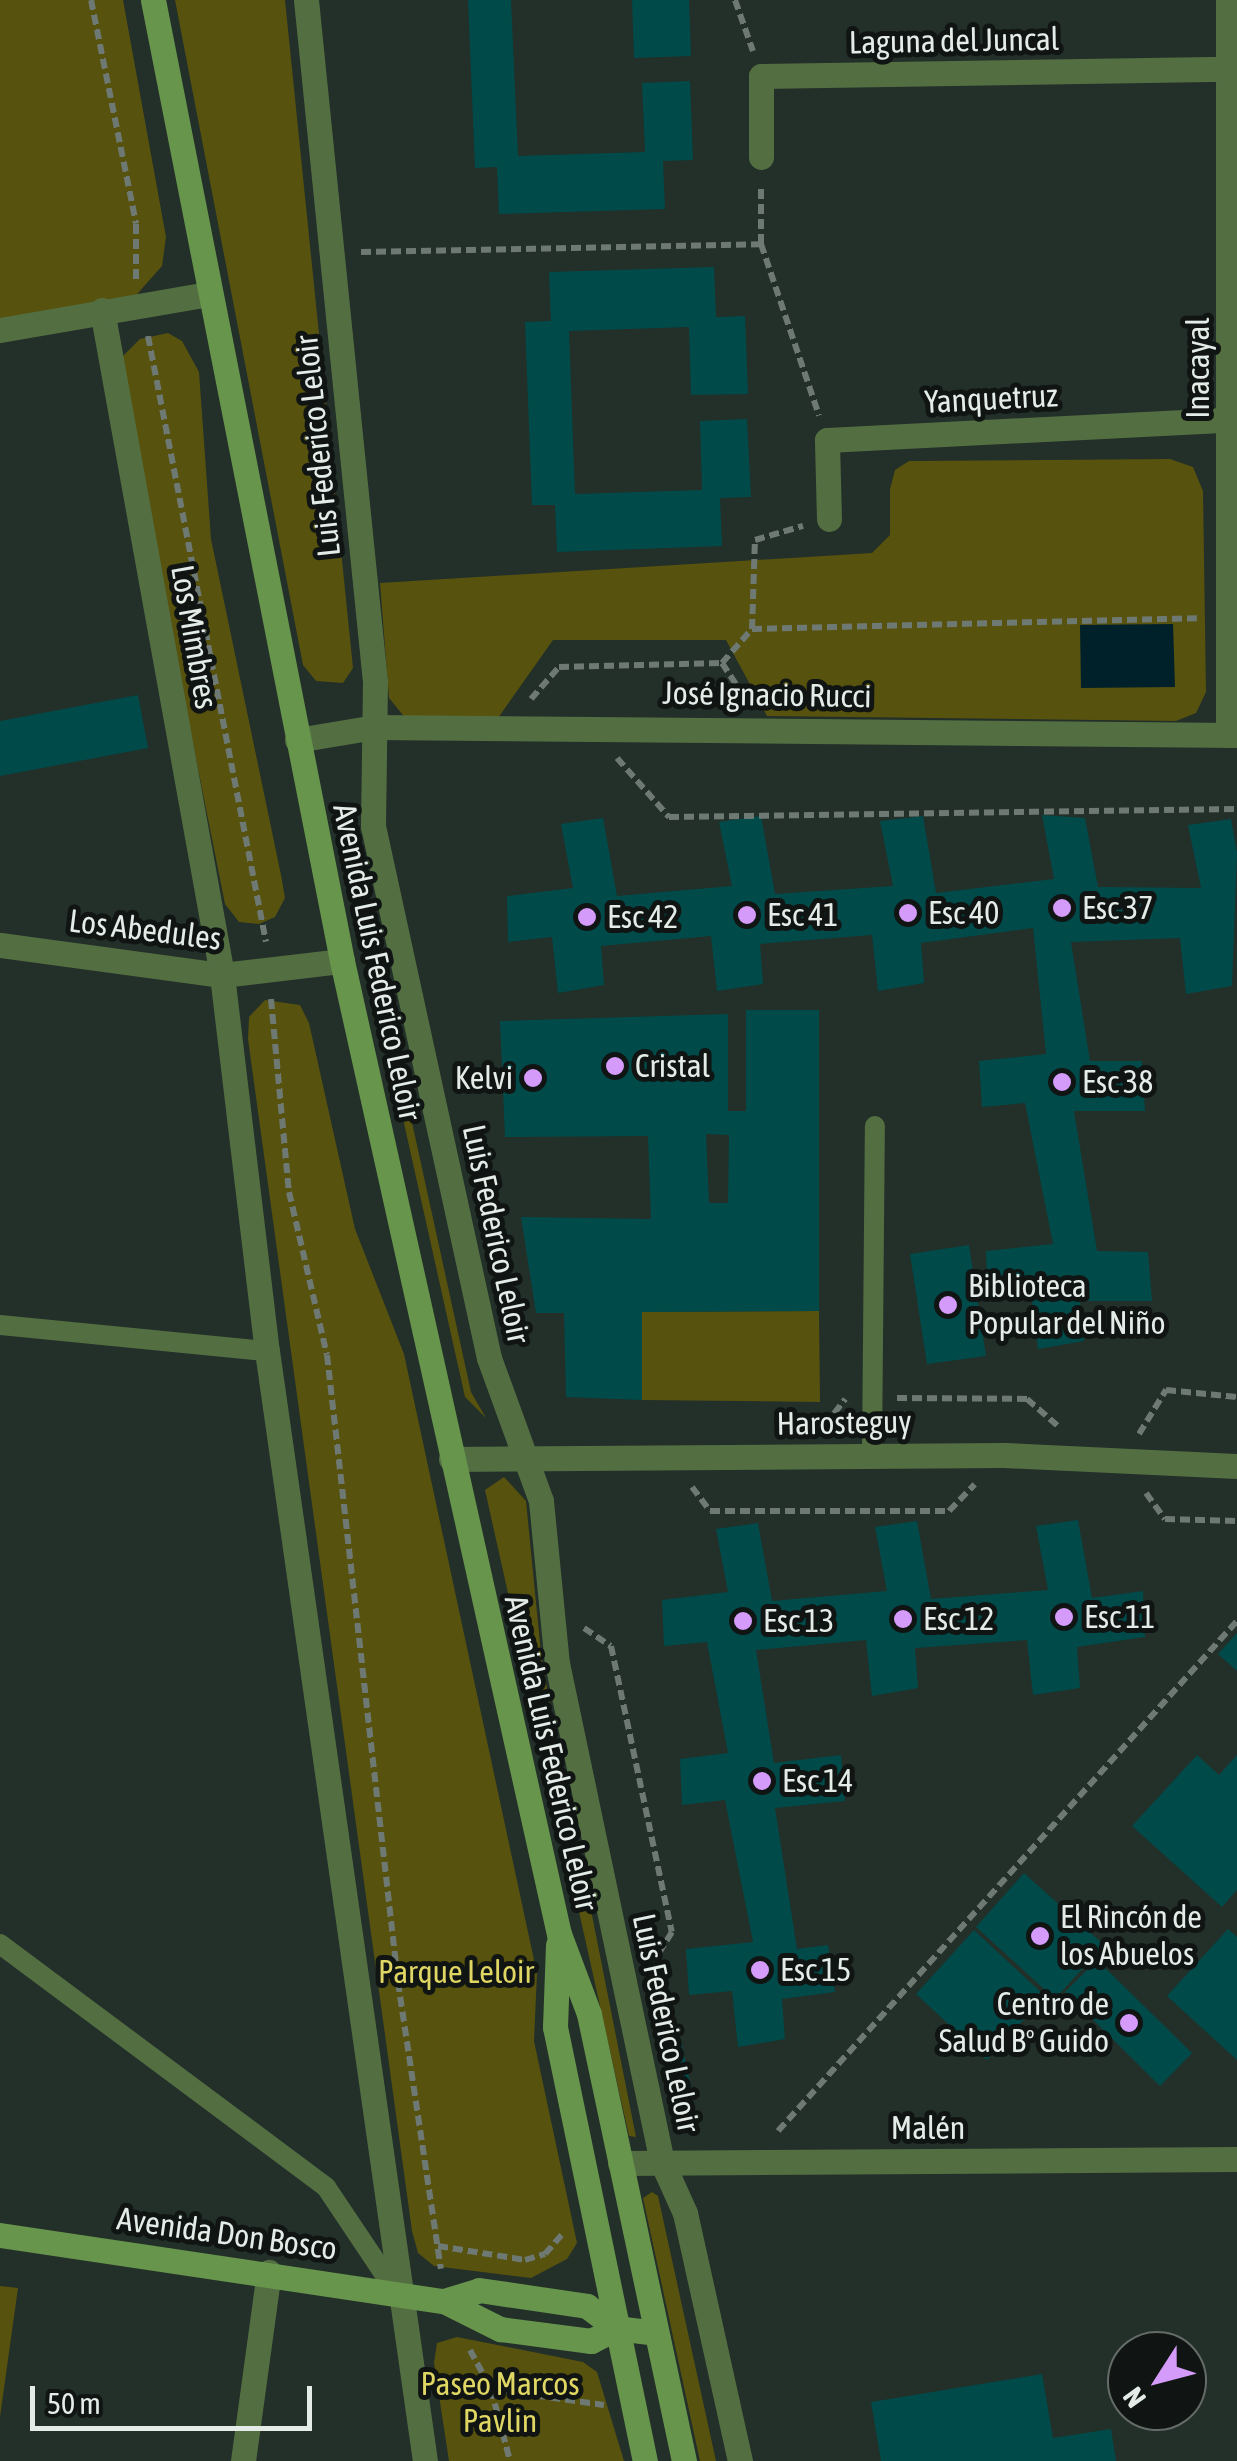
<!DOCTYPE html>
<html>
<head>
<meta charset="utf-8">
<style>
  body { margin:0 }
  #map { position:relative; width:1237px; height:2461px; overflow:hidden; background:#232f29; font-family:"Asap Condensed",sans-serif }
  div>[style] { position:absolute }
  [style*='--x'] { left:calc(var(--x)*1px); top:calc(var(--y)*1px); width:calc(var(--w)*1px); rotate:calc(var(--a)*1deg) }
  .green>* { inset:0; background:#57520e }
  .water>* { inset:0; background:#00202a }
  .building>* { inset:0; background:#004b4a }
  .path>* { height:6px; margin-top:-3px; transform-origin:0; background:repeating-linear-gradient(90deg,#6e7973 0 10px,transparent 0 15px) }
  .service>* { height:20px; margin:-10px; padding:0 10px; transform-origin:10px; border-radius:10px; background:#536f42 }
  .minor>* { height:25px; margin:-12.5px; padding:0 12.5px; transform-origin:12.5px; border-radius:12.5px; background:#536f42 }
  .tertiary>* { height:25px; margin:-12.5px; padding:0 12.5px; transform-origin:12.5px; border-radius:12.5px; background:#536f42 }
  .secondary>* { height:25px; margin:-12.5px; padding:0 12.5px; transform-origin:12.5px; border-radius:12.5px; background:#68954c }
  .dots>* { width:28px; height:28px; translate:-50% -50%; box-sizing:border-box; border:5px solid #101513; border-radius:50% }
  span { translate:-50% -50%; white-space:nowrap; text-align:center; line-height:1.15; -webkit-text-stroke:10px #101513; paint-order:stroke }
  .street-label { font-size:32px; color:#e4ece8 }
  .poi-label { font-size:32px; color:#e4ece8 }
  .left { translate:0 -50%; text-align:left }
  .right { translate:-100% -50%; text-align:right }
  .park-label { font-size:32px; color:#dfd663 }
  .north { position:absolute; left:1107px; top:2331px; width:100px; height:100px; box-sizing:border-box; background:#101513; border:2px solid #656b68; border-radius:50%; rotate:234deg; font-size:28px; font-weight:700; line-height:40px; text-align:center; color:#e4ece8 }
  .north::after { content:''; display:block; margin:auto; width:35px; height:45px; background:#d59bfa; clip-path:polygon(50% 0,100% 100%,50% 72%,0 100%) }
  .scale { position:absolute; left:30px; top:2386px; width:282px; height:45px; box-sizing:border-box; border:5px solid #e4ece8; border-top:0; padding-left:12px; font-size:30px; line-height:35px; white-space:nowrap; color:#e4ece8; -webkit-text-stroke:8px #101513; paint-order:stroke }
</style>
</head>
<body>
<div id="map">
  <div class="green">
    <div style="clip-path:polygon(0 0,123px 0,166px 237px,162px 266px,131px 301px,0 330px)"></div>
    <div style="clip-path:polygon(175px 0,285px 0,353px 668px,343px 683px,316px 681px,303px 665px)"></div>
    <div style="clip-path:polygon(168px 333px,182px 341px,199px 372px,211px 539px,281px 875px,285px 898px,275px 917px,259px 924px,239px 922px,225px 904px,117px 362px,140px 339px)"></div>
    <div style="clip-path:polygon(1170px 459px,1193px 467px,1203px 491px,1206px 692px,1196px 713px,1176px 721px,767px 716px,726px 640px,553px 640px,493px 725px,411px 725px,389px 698px,380px 583px,872px 553px,890px 535px,890px 489px,895px 470px,909px 461px)"></div>
    <div style="clip-path:polygon(355px 816px,355px 862px,471px 1392px,486px 1418px,465px 1397px,344px 854px)"></div>
    <div style="clip-path:polygon(265px 1000px,300px 1005px,309px 1023px,355px 1229px,404px 1354px,537px 1974px,534px 2041px,577px 2243px,567px 2259px,531px 2278px,434px 2266px,418px 2253px,412px 2231px,248px 1039px,249px 1017px)"></div>
    <div style="clip-path:polygon(819px 1311px,820px 1402px,642px 1400px,642px 1312px)"></div>
    <div style="clip-path:polygon(504px 1477px,526px 1501px,542px 1663px,636px 2137px,629px 2136px,485px 1490px)"></div>
    <div style="clip-path:polygon(652px 2192px,658px 2196px,716px 2461px,700px 2461px,643px 2198px)"></div>
    <div style="clip-path:polygon(0 2286px,18px 2288px,0 2417px)"></div>
    <div style="clip-path:polygon(457px 2337px,583px 2362px,597px 2372px,624px 2461px,449px 2461px,434px 2363px,437px 2343px)"></div>
  </div>
  <div class="water">
    <div style="clip-path:polygon(1173px 624px,1175px 687px,1081px 688px,1080px 625px)"></div>
  </div>
  <div class="building">
    <div style="clip-path:polygon(468px 0,511px 0,518px 156px,645px 152px,642px 83px,690px 81px,693px 160px,663px 161px,665px 209px,499px 214px,497px 167px,475px 168px)"></div>
    <div style="clip-path:polygon(632px 0,689px 0,691px 56px,634px 58px)"></div>
    <div style="clip-path:polygon(714px 267px,716px 317px,745px 316px,748px 394px,691px 395px,689px 327px,569px 331px,575px 494px,702px 490px,700px 421px,747px 419px,751px 497px,720px 498px,722px 546px,557px 552px,555px 505px,532px 505px,525px 322px,551px 321px,549px 272px)"></div>
    <div style="clip-path:polygon(138px 695px,148px 748px,0 776px,0 721px)"></div>
    <div style="clip-path:polygon(1042px 815px,1085px 818px,1098px 887px,1201px 888px,1188px 825px,1231px 819px,1237px 853px,1232px 986px,1186px 994px,1180px 938px,1071px 942px,1090px 1061px,1142px 1061px,1145px 1111px,1074px 1111px,1097px 1251px,1148px 1252px,1152px 1301px,1080px 1301px,1084px 1341px,1038px 1349px,1031px 1293px,988px 1297px,986px 1251px,1053px 1244px,1025px 1103px,982px 1107px,979px 1061px,1046px 1054px,1033px 928px,921px 943px,924px 983px,878px 991px,872px 935px,760px 944px,763px 984px,717px 991px,711px 936px,601px 946px,604px 985px,558px 993px,552px 937px,508px 942px,507px 896px,573px 888px,561px 824px,603px 818px,617px 896px,732px 886px,719px 822px,761px 816px,775px 894px,893px 886px,880px 821px,923px 816px,936px 893px,1054px 879px)"></div>
    <div style="clip-path:polygon(evenodd,746px 1010px,819px 1010px,819px 1311px,642px 1312px,642px 1400px,566px 1397px,564px 1313px,536px 1313px,521px 1217px,651px 1219px,648px 1136px,505px 1137px,500px 1021px,728px 1014px,728px 1111px,746px 1111px,746px 1010px,706px 1134px,729px 1135px,728px 1203px,709px 1203px,706px 1134px)"></div>
    <div style="clip-path:polygon(969px 1245px,986px 1356px,927px 1364px,910px 1254px)"></div>
    <div style="clip-path:polygon(1078px 1520px,1092px 1598px,1143px 1591px,1145px 1637px,1077px 1647px,1080px 1688px,1033px 1695px,1027px 1640px,915px 1648px,918px 1688px,872px 1696px,866px 1640px,756px 1650px,774px 1763px,841px 1755px,845px 1801px,775px 1808px,797px 1949px,828px 1945px,835px 1992px,782px 1999px,785px 2039px,738px 2047px,732px 1991px,689px 1995px,686px 1949px,753px 1942px,725px 1800px,682px 1805px,680px 1759px,728px 1753px,707px 1642px,664px 1646px,662px 1600px,728px 1592px,716px 1529px,758px 1523px,772px 1601px,887px 1591px,875px 1527px,917px 1521px,931px 1599px,1048px 1590px,1036px 1526px)"></div>
    <div style="clip-path:polygon(1237px 1633px,1237px 1671px,1218px 1654px)"></div>
    <div style="clip-path:polygon(1197px 1755px,1219px 1775px,1237px 1755px,1237px 1890px,1222px 1907px,1132px 1826px)"></div>
    <div style="clip-path:polygon(1024px 1873px,1104px 1945px,1055px 1999px,976px 1927px)"></div>
    <div style="clip-path:polygon(1228px 1929px,1237px 1937px,1237px 2060px,1167px 1996px)"></div>
    <div style="clip-path:polygon(974px 1930px,1045px 1996px,987px 2060px,916px 1994px)"></div>
    <div style="clip-path:polygon(1097px 1960px,1192px 2053px,1160px 2086px,1065px 1992px)"></div>
    <div style="clip-path:polygon(681px 2041px,694px 2100px,673px 2105px,660px 2045px)"></div>
    <div style="clip-path:polygon(1042px 2374px,1053px 2438px,1111px 2429px,1116px 2461px,881px 2461px,871px 2402px)"></div>
  </div>
  <div class="path">
    <div style="--x:91;--y:0;--w:228;--a:78.6"></div>
    <div style="--x:136;--y:224;--w:56;--a:90"></div>
    <div style="--x:735;--y:0;--w:54;--a:70.6"></div>
    <div style="--x:761;--y:244;--w:181;--a:71.3"></div>
    <div style="--x:361;--y:252;--w:400;--a:-1.1"></div>
    <div style="--x:761;--y:244;--w:58;--a:-90"></div>
    <div style="--x:148;--y:336;--w:617;--a:78.98"></div>
    <div style="--x:752;--y:629;--w:89;--a:-88.1"></div>
    <div style="--x:755;--y:540;--w:50;--a:-16.3"></div>
    <div style="--x:722;--y:663;--w:45;--a:-48.6"></div>
    <div style="--x:752;--y:629;--w:445;--a:-1.4"></div>
    <div style="--x:531;--y:699;--w:43;--a:-48.8"></div>
    <div style="--x:559;--y:667;--w:163;--a:-1.4"></div>
    <div style="--x:722;--y:663;--w:45;--a:56.7"></div>
    <div style="--x:617;--y:758;--w:79;--a:48.6"></div>
    <div style="--x:669;--y:817;--w:568;--a:-0.81"></div>
    <div style="--x:271;--y:999;--w:194;--a:84.7"></div>
    <div style="--x:289;--y:1192;--w:167;--a:76.9"></div>
    <div style="--x:327;--y:1355;--w:631;--a:83.54"></div>
    <div style="--x:398;--y:1982;--w:290;--a:81.5"></div>
    <div style="--x:897;--y:1398;--w:130;--a:0.4"></div>
    <div style="--x:1027;--y:1399;--w:43;--a:41.2"></div>
    <div style="--x:825;--y:1425;--w:33;--a:-52"></div>
    <div style="--x:1139;--y:1434;--w:52;--a:-58.5"></div>
    <div style="--x:1166;--y:1390;--w:71;--a:5.6"></div>
    <div style="--x:692;--y:1487;--w:30;--a:53"></div>
    <div style="--x:710;--y:1511;--w:239;--a:0"></div>
    <div style="--x:949;--y:1511;--w:37;--a:-46"></div>
    <div style="--x:1146;--y:1493;--w:32;--a:54"></div>
    <div style="--x:1165;--y:1519;--w:72;--a:1.6"></div>
    <div style="--x:584;--y:1628;--w:32;--a:34"></div>
    <div style="--x:611;--y:1646;--w:292;--a:78"></div>
    <div style="--x:672;--y:1932;--w:38;--a:122"></div>
    <div style="--x:778;--y:2131;--w:686;--a:-48.01"></div>
    <div style="--x:438;--y:2246;--w:88;--a:9.1"></div>
    <div style="--x:525;--y:2260;--w:21;--a:-17"></div>
    <div style="--x:545;--y:2254;--w:29;--a:-49"></div>
    <div style="--x:470;--y:2350;--w:44;--a:61.7"></div>
    <div style="--x:491;--y:2389;--w:74;--a:75.2"></div>
    <div style="--x:491;--y:2389;--w:114;--a:8.1"></div>
  </div>
  <div class="service">
    <div style="--x:0;--y:1325;--w:268;--a:5.6"></div>
    <div style="--x:872;--y:1455;--w:329;--a:-89.5"></div>
    <div style="--x:0;--y:1944;--w:407;--a:36.7"></div>
    <div style="--x:326;--y:2187;--w:128;--a:56.2"></div>
  </div>
  <div class="minor">
    <div style="--x:306;--y:0;--w:685;--a:84.22"></div>
    <div style="--x:375;--y:682;--w:144;--a:90.8"></div>
    <div style="--x:373;--y:826;--w:544;--a:77.7"></div>
    <div style="--x:489;--y:1358;--w:152;--a:70"></div>
    <div style="--x:541;--y:1501;--w:163;--a:84.4"></div>
    <div style="--x:557;--y:1663;--w:510;--a:78.12"></div>
    <div style="--x:662;--y:2162;--w:56;--a:65.7"></div>
    <div style="--x:685;--y:2213;--w:254;--a:77.5"></div>
    <div style="--x:1228;--y:0;--w:735;--a:90"></div>
    <div style="--x:761;--y:157;--w:81;--a:-90"></div>
    <div style="--x:761;--y:76;--w:467;--a:-0.9"></div>
    <div style="--x:102;--y:310;--w:676;--a:79.77"></div>
    <div style="--x:222;--y:975;--w:379;--a:83.2"></div>
    <div style="--x:267;--y:1351;--w:1121;--a:81.9"></div>
    <div style="--x:0;--y:330;--w:212;--a:-9.8"></div>
    <div style="--x:829;--y:519;--w:79;--a:-91.5"></div>
    <div style="--x:827;--y:440;--w:411;--a:-2.9"></div>
    <div style="--x:0;--y:945;--w:224;--a:7.7"></div>
    <div style="--x:222;--y:975;--w:121;--a:-6.7"></div>
    <div style="--x:451;--y:1459;--w:553;--a:-0.41"></div>
    <div style="--x:1004;--y:1455;--w:233;--a:2.7"></div>
    <div style="--x:620;--y:2163;--w:617;--a:-0.37"></div>
    <div style="--x:243;--y:2461;--w:191;--a:-82.2"></div>
  </div>
  <div class="tertiary">
    <div style="--x:297;--y:740;--w:79;--a:-9.5"></div>
    <div style="--x:375;--y:727;--w:862;--a:0.53"></div>
  </div>
  <div class="secondary">
    <div style="--x:153;--y:0;--w:979;--a:78.87"></div>
    <div style="--x:342;--y:961;--w:997;--a:77.43"></div>
    <div style="--x:559;--y:1934;--w:85;--a:69.4"></div>
    <div style="--x:589;--y:2014;--w:457;--a:78"></div>
    <div style="--x:558;--y:1945;--w:82;--a:92.1"></div>
    <div style="--x:555;--y:2027;--w:443;--a:78.3"></div>
    <div style="--x:0;--y:2235;--w:449;--a:8.5"></div>
    <div style="--x:444;--y:2301;--w:63;--a:26.6"></div>
    <div style="--x:500;--y:2329;--w:92;--a:7.5"></div>
    <div style="--x:591;--y:2341;--w:28;--a:-27"></div>
    <div style="--x:444;--y:2301;--w:37;--a:-17"></div>
    <div style="--x:479;--y:2290;--w:109;--a:8.4"></div>
    <div style="--x:587;--y:2306;--w:36;--a:37"></div>
    <div style="--x:616;--y:2328;--w:40;--a:7.1"></div>
  </div>
  <div class="dots">
    <div style="left:1062px;top:908px;background:#d59bfa"></div>
    <div style="left:908px;top:913px;background:#d59bfa"></div>
    <div style="left:747px;top:915px;background:#d59bfa"></div>
    <div style="left:587px;top:917px;background:#d59bfa"></div>
    <div style="left:615px;top:1066px;background:#d59bfa"></div>
    <div style="left:533px;top:1078px;background:#d59bfa"></div>
    <div style="left:1062px;top:1082px;background:#d59bfa"></div>
    <div style="left:948px;top:1305px;background:#d59bfa"></div>
    <div style="left:1064px;top:1617px;background:#d59bfa"></div>
    <div style="left:903px;top:1619px;background:#d59bfa"></div>
    <div style="left:743px;top:1621px;background:#d59bfa"></div>
    <div style="left:762px;top:1781px;background:#d59bfa"></div>
    <div style="left:1040px;top:1936px;background:#d59bfa"></div>
    <div style="left:760px;top:1970px;background:#d59bfa"></div>
    <div style="left:1129px;top:2023px;background:#d59bfa"></div>
  </div>
  <div class="street-label">
    <span style="left:954px;top:41px;rotate:-1deg">Laguna del Juncal</span>
    <span style="left:1198px;top:368px;rotate:-90deg">Inacayal</span>
    <span style="left:991px;top:399px;rotate:-3deg">Yanquetruz</span>
    <span style="left:318px;top:446px;rotate:-96deg">Luis Federico Leloir</span>
    <span style="left:194px;top:637px;rotate:80deg">Los Mimbres</span>
    <span style="left:767px;top:695px;rotate:1deg">José Ignacio Rucci</span>
    <span style="left:145px;top:930px;rotate:7deg">Los Abedules</span>
    <span style="left:377px;top:962px;rotate:78deg">Avenida Luis Federico Leloir</span>
    <span style="left:496px;top:1234px;rotate:78deg">Luis Federico Leloir</span>
    <span style="left:844px;top:1423px;rotate:-1deg">Harosteguy</span>
    <span style="left:551px;top:1753px;rotate:77deg">Avenida Luis Federico Leloir</span>
    <span style="left:666px;top:2023px;rotate:78deg">Luis Federico Leloir</span>
    <span style="left:928px;top:2128px">Malén</span>
    <span style="left:227px;top:2234px;rotate:8deg">Avenida Don Bosco</span>
  </div>
  <div class="poi-label">
    <span class="left" style="left:1082px;top:908px">Esc 37</span>
    <span class="left" style="left:928px;top:913px">Esc 40</span>
    <span class="left" style="left:767px;top:915px">Esc 41</span>
    <span class="left" style="left:607px;top:917px">Esc 42</span>
    <span class="left" style="left:635px;top:1066px">Cristal</span>
    <span class="right" style="left:513px;top:1078px">Kelvi</span>
    <span class="left" style="left:1082px;top:1082px">Esc 38</span>
    <span class="left" style="left:968px;top:1305px">Biblioteca<br>Popular del Niño</span>
    <span class="left" style="left:1084px;top:1617px">Esc 11</span>
    <span class="left" style="left:923px;top:1619px">Esc 12</span>
    <span class="left" style="left:763px;top:1621px">Esc 13</span>
    <span class="left" style="left:782px;top:1781px">Esc 14</span>
    <span class="left" style="left:1060px;top:1936px">El Rincón de<br>los Abuelos</span>
    <span class="left" style="left:780px;top:1970px">Esc 15</span>
    <span class="right" style="left:1109px;top:2023px">Centro de<br>Salud B° Guido</span>
  </div>
  <div class="park-label">
    <span style="left:456px;top:1972px">Parque Leloir</span>
    <span style="left:500px;top:2403px">Paseo Marcos<br>Pavlin</span>
  </div>
  <div class="north">N</div>
  <div class="scale">50 m</div>
</div>
</body>
</html>
